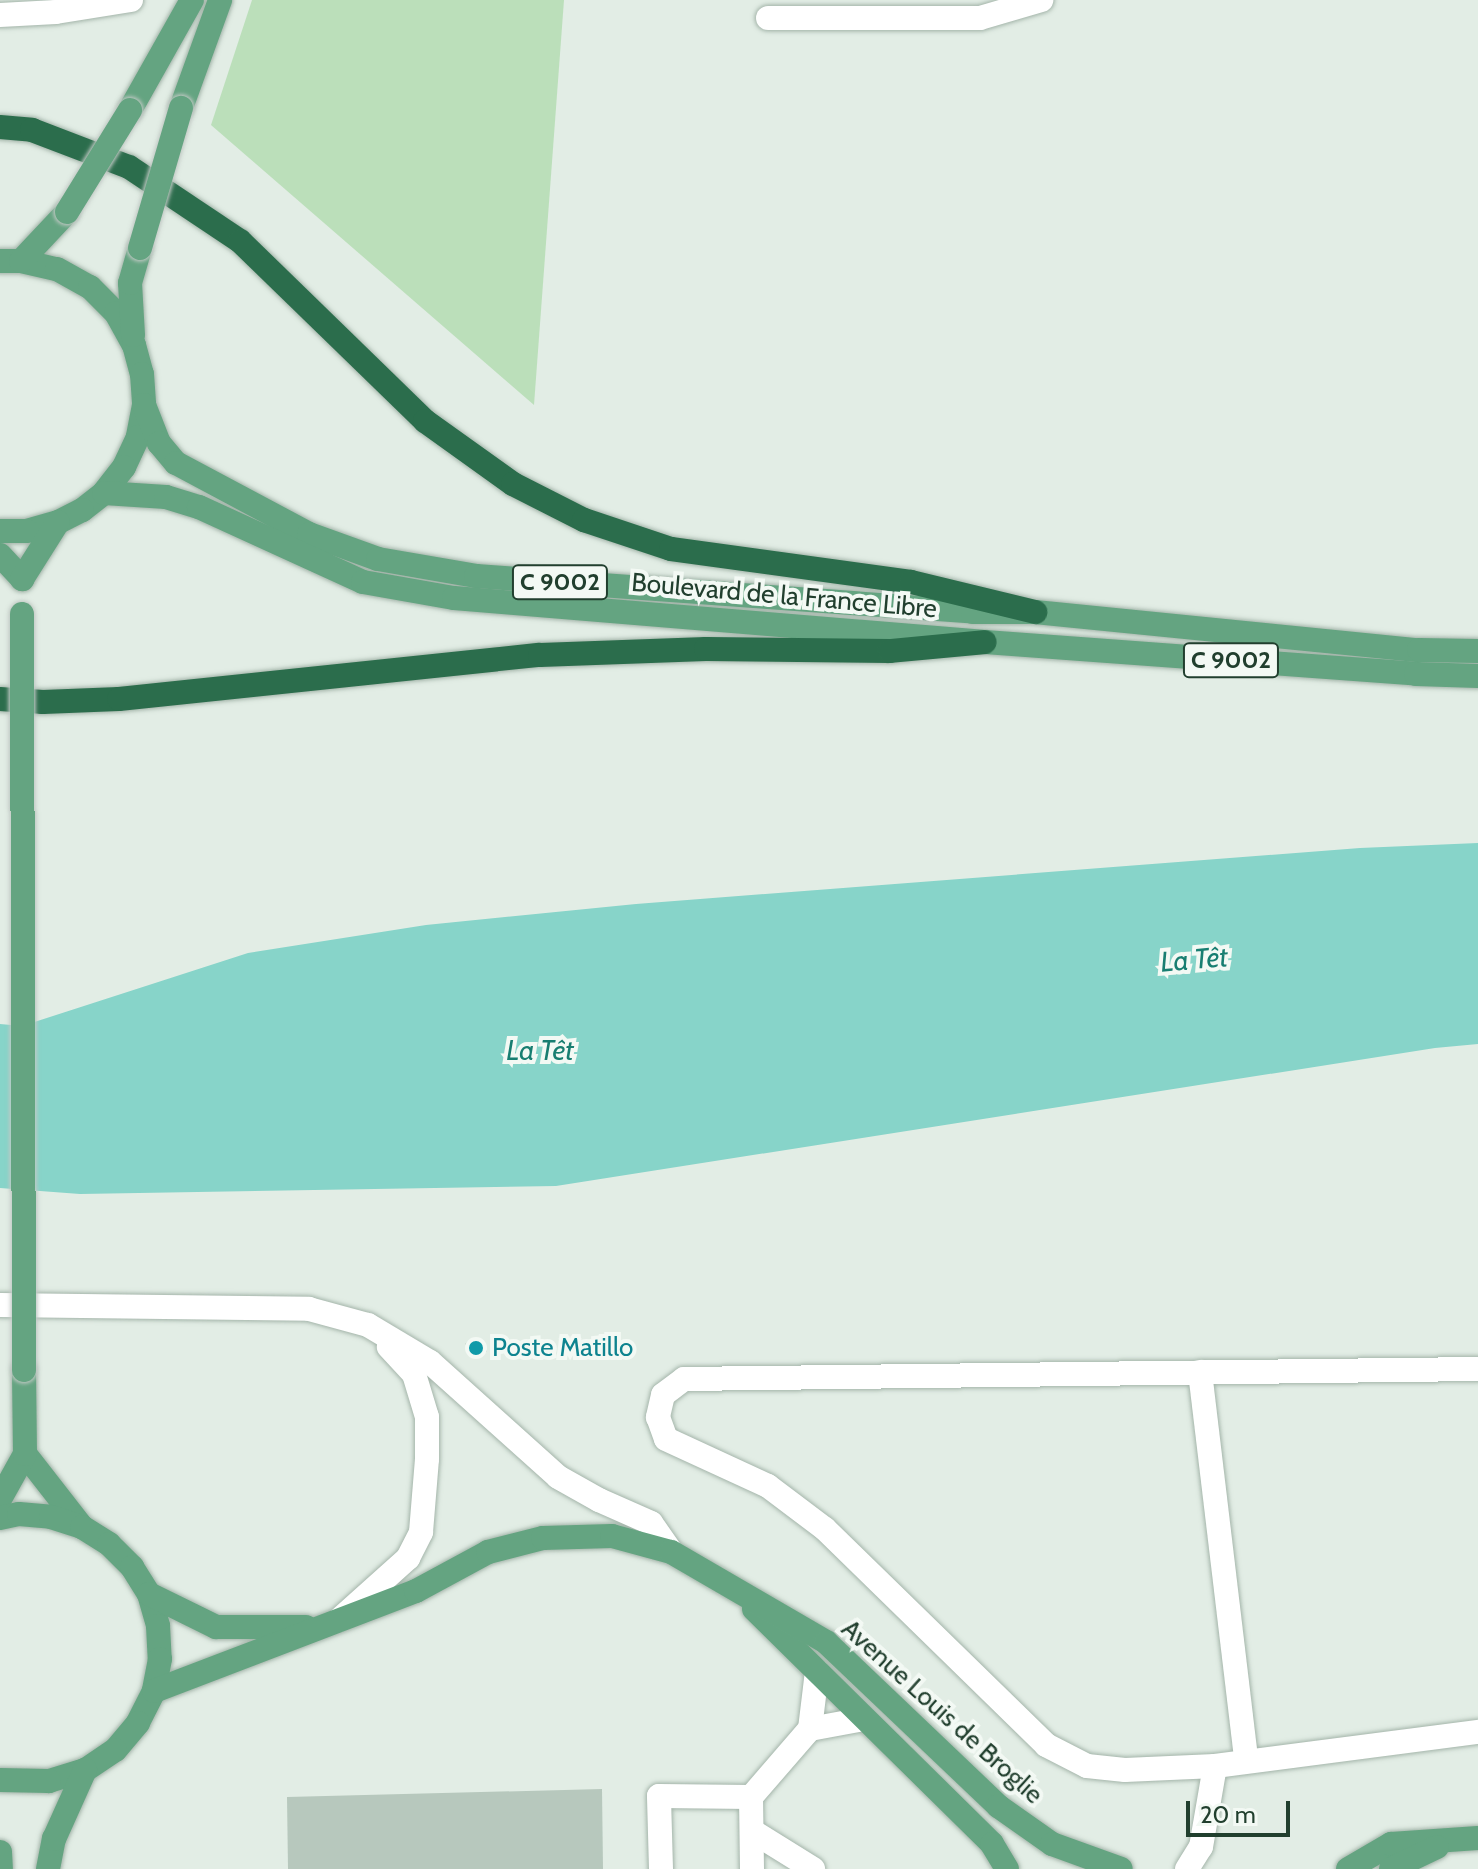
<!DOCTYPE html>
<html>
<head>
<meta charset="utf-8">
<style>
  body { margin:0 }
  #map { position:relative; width:1478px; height:1869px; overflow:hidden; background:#e2ede5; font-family:Cabin,sans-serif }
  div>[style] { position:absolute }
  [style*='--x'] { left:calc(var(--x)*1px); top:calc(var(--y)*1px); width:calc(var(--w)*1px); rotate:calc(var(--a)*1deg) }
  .green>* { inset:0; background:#bbdfba }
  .water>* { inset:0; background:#87d4c9 }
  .building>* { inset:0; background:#b7c8bd }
  .roads { filter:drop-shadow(0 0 2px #a4b5aa) drop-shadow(0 0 2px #a4b5aa) }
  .minor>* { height:24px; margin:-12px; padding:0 12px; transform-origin:12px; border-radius:12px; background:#fff }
  .major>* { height:24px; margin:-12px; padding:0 12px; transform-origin:12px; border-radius:12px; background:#64a481 }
  .highway>* { height:24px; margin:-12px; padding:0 12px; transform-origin:12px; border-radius:12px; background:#2b6d4c }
  .bridges { filter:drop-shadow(0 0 2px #c1c9c4) drop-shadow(0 0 2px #c1c9c4) }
  .major-bridge>* { height:24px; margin:-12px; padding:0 12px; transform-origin:12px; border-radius:12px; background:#64a481 }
  .dots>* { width:22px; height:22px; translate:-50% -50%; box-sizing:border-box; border:4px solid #f3f9f4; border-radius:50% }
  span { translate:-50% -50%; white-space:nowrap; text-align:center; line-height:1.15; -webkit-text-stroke:8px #f3f9f4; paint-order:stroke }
  .shield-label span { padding:2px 6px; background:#f3f9f4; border:2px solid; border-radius:6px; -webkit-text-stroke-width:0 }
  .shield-label { font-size:24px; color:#213f2e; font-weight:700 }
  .street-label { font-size:26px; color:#213f2e }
  .culture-label { font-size:26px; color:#0d838f }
  .left { translate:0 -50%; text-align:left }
  .water-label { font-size:28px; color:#187e71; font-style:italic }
  .scale { position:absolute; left:1186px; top:1801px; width:104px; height:36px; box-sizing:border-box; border:4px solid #213f2e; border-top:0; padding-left:10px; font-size:24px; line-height:28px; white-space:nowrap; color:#213f2e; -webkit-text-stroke:6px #f3f9f4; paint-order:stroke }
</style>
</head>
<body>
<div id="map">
  <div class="green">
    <div style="clip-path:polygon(252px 0,564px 0,534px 405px,211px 125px)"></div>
  </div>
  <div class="water">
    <div style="clip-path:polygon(1478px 843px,1478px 1044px,1435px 1048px,556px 1186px,80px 1194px,0 1188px,0 1024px,22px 1026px,248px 953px,426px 925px,636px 904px,1360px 848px)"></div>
  </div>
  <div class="building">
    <div style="clip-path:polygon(472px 1338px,487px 1351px,480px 1358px,465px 1344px)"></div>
    <div style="clip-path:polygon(602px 1789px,603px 1869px,288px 1869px,287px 1797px)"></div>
  </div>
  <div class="roads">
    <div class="minor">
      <div style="--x:0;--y:15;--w:56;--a:-3.1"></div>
      <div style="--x:56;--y:12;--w:76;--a:-9.1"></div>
      <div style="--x:768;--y:18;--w:212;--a:0"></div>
      <div style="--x:980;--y:18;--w:64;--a:-16.4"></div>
      <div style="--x:0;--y:1305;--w:309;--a:0.7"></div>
      <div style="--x:309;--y:1309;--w:61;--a:15.2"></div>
      <div style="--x:368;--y:1325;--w:72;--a:30.8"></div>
      <div style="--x:430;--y:1362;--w:172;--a:41.9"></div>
      <div style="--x:558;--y:1477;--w:47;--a:29.3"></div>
      <div style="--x:599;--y:1500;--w:57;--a:23.9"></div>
      <div style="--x:651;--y:1523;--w:35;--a:55"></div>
      <div style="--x:1478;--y:1369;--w:794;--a:179.28"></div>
      <div style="--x:684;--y:1379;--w:26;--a:143"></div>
      <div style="--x:663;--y:1395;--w:23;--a:103"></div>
      <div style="--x:658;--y:1417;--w:23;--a:70"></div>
      <div style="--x:666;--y:1439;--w:112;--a:24.7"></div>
      <div style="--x:768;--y:1486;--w:71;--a:37"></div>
      <div style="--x:825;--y:1529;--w:309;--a:44.3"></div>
      <div style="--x:1046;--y:1745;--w:46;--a:27.1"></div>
      <div style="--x:1087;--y:1766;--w:38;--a:6"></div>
      <div style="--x:1125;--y:1770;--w:90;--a:-2.5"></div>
      <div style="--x:1215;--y:1766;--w:265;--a:-7.4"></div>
      <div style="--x:1200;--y:1372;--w:391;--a:83.2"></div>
      <div style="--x:339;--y:1620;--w:93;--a:-41.9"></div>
      <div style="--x:408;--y:1558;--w:29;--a:-63"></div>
      <div style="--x:421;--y:1532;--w:73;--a:-85.3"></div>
      <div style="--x:427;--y:1459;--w:42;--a:-90"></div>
      <div style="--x:427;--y:1417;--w:45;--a:-106.8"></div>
      <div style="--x:414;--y:1374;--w:37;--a:-133"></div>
      <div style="--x:810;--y:1729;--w:55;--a:-10.5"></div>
      <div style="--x:751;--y:1797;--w:90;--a:-49.1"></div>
      <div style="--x:810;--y:1729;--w:58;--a:-83.1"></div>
      <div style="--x:752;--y:1831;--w:72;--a:31.9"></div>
      <div style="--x:661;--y:1869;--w:73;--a:-91.6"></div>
      <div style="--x:659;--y:1796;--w:92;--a:0.6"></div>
      <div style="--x:751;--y:1797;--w:72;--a:89.2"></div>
      <div style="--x:1187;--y:1869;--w:26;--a:-58"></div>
      <div style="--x:1201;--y:1847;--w:82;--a:-80.2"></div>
    </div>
    <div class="major">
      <div style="--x:181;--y:108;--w:115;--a:-70.1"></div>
      <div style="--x:130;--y:110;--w:126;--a:-60.6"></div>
      <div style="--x:0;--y:261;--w:21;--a:0"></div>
      <div style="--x:21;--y:261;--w:37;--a:13"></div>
      <div style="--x:57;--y:269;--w:38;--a:29"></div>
      <div style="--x:90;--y:287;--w:37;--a:45"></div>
      <div style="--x:116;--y:313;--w:37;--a:61"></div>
      <div style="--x:134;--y:345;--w:30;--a:75"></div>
      <div style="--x:142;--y:374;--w:31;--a:86"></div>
      <div style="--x:144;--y:405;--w:33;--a:101"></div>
      <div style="--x:138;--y:437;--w:33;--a:115"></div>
      <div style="--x:124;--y:467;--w:33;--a:128"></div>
      <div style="--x:104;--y:493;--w:28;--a:142"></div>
      <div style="--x:82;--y:510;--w:27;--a:153"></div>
      <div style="--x:58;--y:522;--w:32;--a:164"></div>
      <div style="--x:27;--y:531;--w:27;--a:180"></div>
      <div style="--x:21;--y:261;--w:67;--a:-46.8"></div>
      <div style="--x:133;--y:335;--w:52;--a:-93.3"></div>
      <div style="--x:130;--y:283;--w:36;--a:-74"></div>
      <div style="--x:144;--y:405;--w:41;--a:68.5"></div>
      <div style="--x:159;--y:443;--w:26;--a:50"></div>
      <div style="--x:176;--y:463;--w:151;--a:28.1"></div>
      <div style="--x:309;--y:534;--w:73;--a:19.9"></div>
      <div style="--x:378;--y:559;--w:99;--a:9.8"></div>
      <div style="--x:476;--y:576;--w:498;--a:4.1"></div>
      <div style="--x:973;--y:612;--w:62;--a:0"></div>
      <div style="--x:1035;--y:612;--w:386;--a:5.7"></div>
      <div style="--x:1419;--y:650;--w:59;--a:1"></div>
      <div style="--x:104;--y:493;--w:62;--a:3.7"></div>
      <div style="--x:166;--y:497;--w:34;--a:17"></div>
      <div style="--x:199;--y:507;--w:180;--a:24.6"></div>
      <div style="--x:363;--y:582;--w:92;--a:10"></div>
      <div style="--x:454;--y:598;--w:533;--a:4.74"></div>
      <div style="--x:985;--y:642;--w:432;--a:4.2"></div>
      <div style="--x:1416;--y:674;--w:62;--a:1.8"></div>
      <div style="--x:0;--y:555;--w:33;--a:47"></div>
      <div style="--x:22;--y:579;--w:67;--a:-57.7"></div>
      <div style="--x:25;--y:1454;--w:93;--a:52"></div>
      <div style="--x:0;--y:1499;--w:51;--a:-60.9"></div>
      <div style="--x:25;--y:1454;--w:84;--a:-90.7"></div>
      <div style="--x:0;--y:1518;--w:19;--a:-12"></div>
      <div style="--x:19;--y:1514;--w:32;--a:5"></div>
      <div style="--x:51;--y:1517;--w:33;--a:18"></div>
      <div style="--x:82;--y:1527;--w:32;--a:32"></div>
      <div style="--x:109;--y:1544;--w:33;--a:45"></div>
      <div style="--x:132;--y:1567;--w:32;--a:58"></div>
      <div style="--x:149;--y:1594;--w:33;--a:74"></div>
      <div style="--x:158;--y:1626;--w:33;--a:87"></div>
      <div style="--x:160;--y:1659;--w:33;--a:101"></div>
      <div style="--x:154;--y:1691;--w:36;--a:117"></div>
      <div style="--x:138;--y:1723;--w:35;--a:130"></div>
      <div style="--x:115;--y:1750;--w:36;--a:146"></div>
      <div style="--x:85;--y:1770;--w:38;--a:163"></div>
      <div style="--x:49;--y:1781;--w:49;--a:-178.8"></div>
      <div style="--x:149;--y:1594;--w:75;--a:26.2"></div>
      <div style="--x:216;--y:1627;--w:90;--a:0"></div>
      <div style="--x:754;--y:1609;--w:334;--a:44.6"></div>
      <div style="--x:992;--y:1844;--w:29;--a:59"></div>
      <div style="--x:154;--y:1691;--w:280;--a:-20.9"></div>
      <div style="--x:416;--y:1591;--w:82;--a:-28.4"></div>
      <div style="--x:488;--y:1552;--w:57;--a:-14.3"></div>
      <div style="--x:543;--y:1538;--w:69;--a:-1.7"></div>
      <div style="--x:612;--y:1536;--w:61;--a:15.2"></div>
      <div style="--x:671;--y:1552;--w:179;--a:30.1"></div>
      <div style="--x:826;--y:1642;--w:238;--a:43.6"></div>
      <div style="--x:998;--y:1806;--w:66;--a:35.1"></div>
      <div style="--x:1052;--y:1844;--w:73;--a:19.9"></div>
      <div style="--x:0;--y:1852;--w:17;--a:87"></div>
      <div style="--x:48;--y:1869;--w:31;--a:-79"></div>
      <div style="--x:54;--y:1839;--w:76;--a:-65.8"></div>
      <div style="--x:1348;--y:1869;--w:50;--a:-30.2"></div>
      <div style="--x:1391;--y:1844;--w:87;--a:-3.9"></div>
      <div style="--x:1391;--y:1869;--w:51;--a:-25.6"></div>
    </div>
    <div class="highway">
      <div style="--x:0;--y:127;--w:32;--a:5"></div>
      <div style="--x:32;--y:130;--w:104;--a:20.9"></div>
      <div style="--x:129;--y:167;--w:133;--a:33.7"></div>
      <div style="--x:240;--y:241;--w:258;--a:44.2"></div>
      <div style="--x:425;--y:421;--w:108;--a:35.6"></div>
      <div style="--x:513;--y:484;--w:80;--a:26.9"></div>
      <div style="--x:584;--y:520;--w:92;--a:18.4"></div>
      <div style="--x:671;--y:549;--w:242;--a:7.8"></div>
      <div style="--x:911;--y:582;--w:128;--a:13.6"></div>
      <div style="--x:0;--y:699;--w:43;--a:4"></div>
      <div style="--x:43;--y:702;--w:76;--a:-2.3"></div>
      <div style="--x:119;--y:699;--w:423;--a:-6"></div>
      <div style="--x:540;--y:655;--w:166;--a:-2.1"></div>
      <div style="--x:706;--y:649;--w:184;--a:0.6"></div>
      <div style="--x:890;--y:651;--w:95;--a:-5.4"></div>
    </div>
  </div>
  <div class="bridges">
    <div class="major-bridge">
      <div style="--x:67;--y:212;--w:120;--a:-58.3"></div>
      <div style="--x:140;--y:248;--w:146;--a:-73.7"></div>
      <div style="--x:22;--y:614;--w:756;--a:89.85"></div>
    </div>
  </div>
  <div class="dots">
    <div style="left:476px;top:1348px;background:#0f9aa8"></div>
  </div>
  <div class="shield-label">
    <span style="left:560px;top:582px">C 9002</span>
    <span style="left:1231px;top:660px">C 9002</span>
  </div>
  <div class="street-label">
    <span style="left:784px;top:596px;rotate:5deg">Boulevard de la France Libre</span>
    <span style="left:942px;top:1712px;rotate:42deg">Avenue Louis de Broglie</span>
  </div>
  <div class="culture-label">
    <span class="left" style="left:492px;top:1348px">Poste Matillo</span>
  </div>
  <div class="water-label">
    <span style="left:1194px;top:959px;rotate:-5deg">La Têt</span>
    <span style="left:540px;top:1050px">La Têt</span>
  </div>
  <div class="scale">20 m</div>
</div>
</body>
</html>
